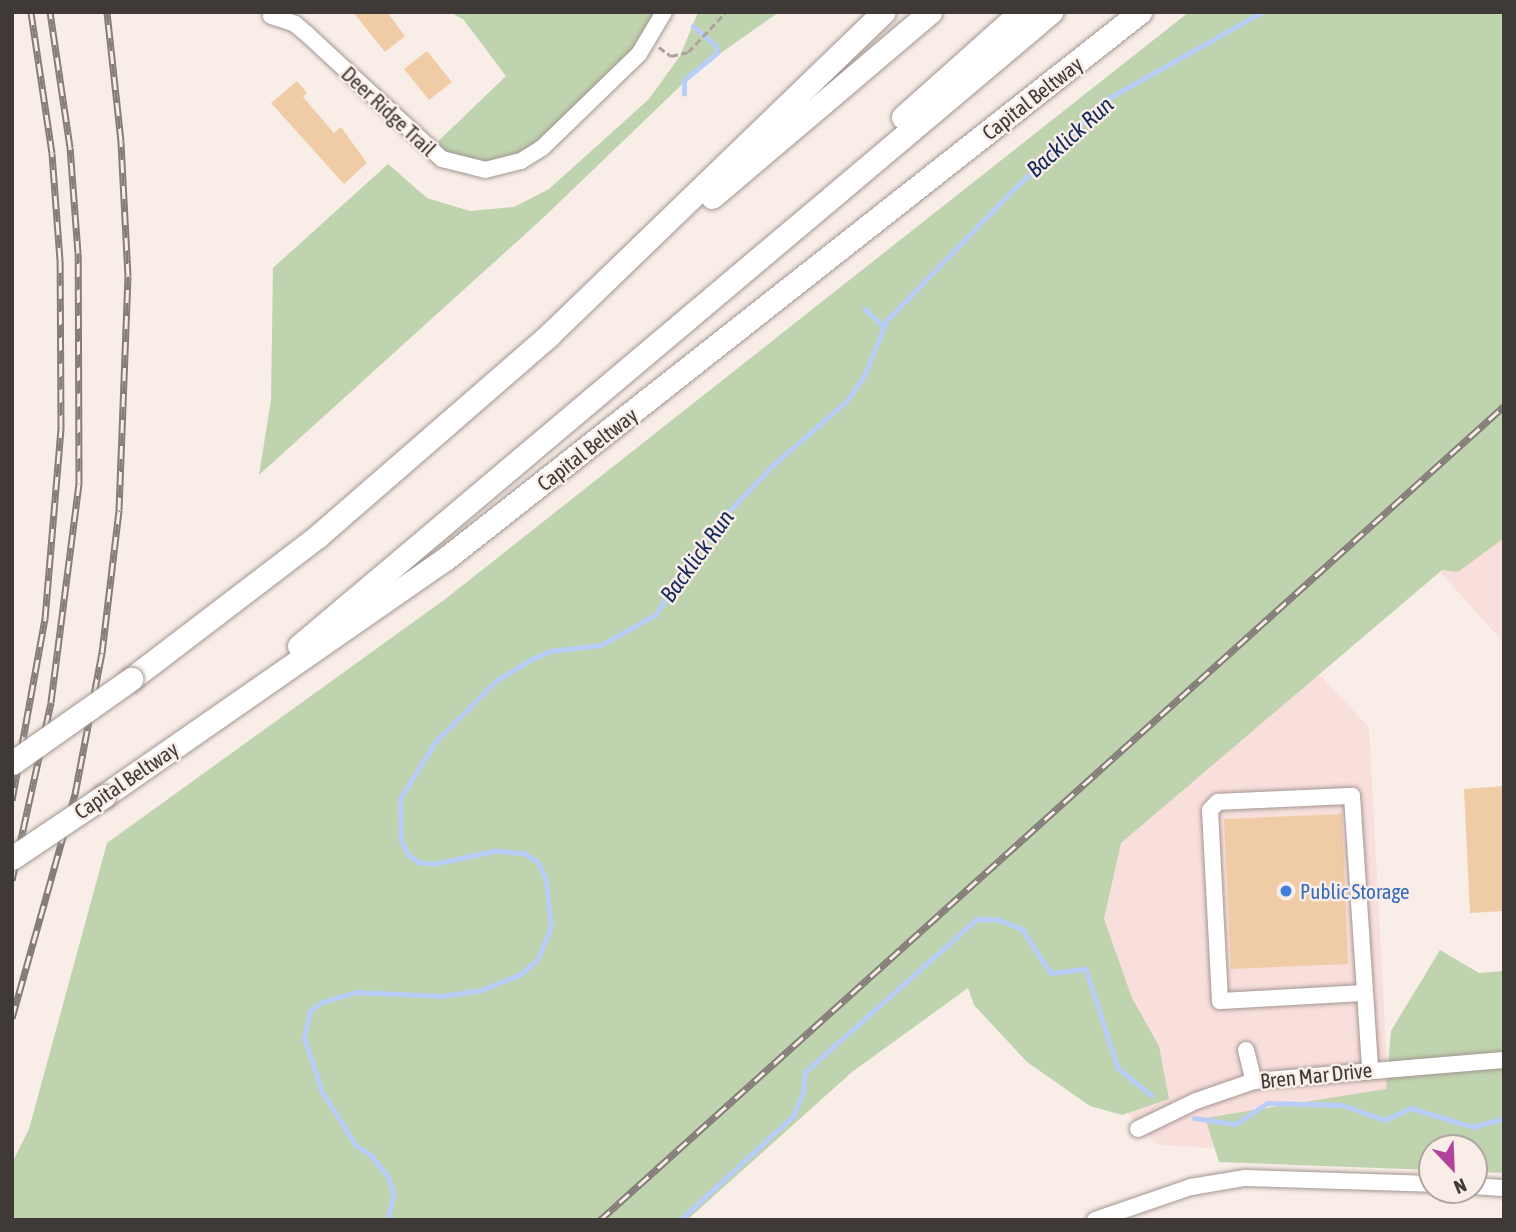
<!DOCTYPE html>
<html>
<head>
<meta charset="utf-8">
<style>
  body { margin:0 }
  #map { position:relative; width:1516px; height:1232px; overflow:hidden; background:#f9ede7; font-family:"Asap Condensed",sans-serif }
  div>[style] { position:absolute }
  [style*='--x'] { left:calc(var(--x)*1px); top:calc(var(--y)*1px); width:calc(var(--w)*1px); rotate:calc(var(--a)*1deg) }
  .industrial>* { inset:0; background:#f9dfdc }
  .green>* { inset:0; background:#bfd3ae }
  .stream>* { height:4.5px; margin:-2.25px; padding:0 2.25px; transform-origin:2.25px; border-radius:2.25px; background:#b8cdf8 }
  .building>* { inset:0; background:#efcca6 }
  .path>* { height:2.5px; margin-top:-1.25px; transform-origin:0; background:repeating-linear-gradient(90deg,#aca39e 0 7px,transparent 0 10.5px) }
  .roads { filter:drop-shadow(0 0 2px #a29691) drop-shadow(0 0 2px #a29691) }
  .minor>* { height:16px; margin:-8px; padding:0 8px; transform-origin:8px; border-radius:8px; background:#fff }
  .highway>* { height:23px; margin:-11.5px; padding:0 11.5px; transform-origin:11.5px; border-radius:11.5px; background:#fff }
  .rail>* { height:7px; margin-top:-3.5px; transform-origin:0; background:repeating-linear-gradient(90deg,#f9ede7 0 13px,#847d79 0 26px); box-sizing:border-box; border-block:2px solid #847d79 }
  .bridges { filter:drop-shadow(0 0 2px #a29691) drop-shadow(0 0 2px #a29691) }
  .highway-bridge>* { height:23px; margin:-11.5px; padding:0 11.5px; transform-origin:11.5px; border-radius:11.5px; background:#fff }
  .dots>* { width:19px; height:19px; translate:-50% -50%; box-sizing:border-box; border:4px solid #f9ede7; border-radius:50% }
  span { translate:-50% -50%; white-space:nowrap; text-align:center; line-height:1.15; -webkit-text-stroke:5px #f9ede7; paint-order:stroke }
  .street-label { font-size:21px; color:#3f3a38 }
  .shop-label { font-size:21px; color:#366cbe }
  .left { translate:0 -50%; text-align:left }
  .water-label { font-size:23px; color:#152b5d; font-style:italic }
  .frame { position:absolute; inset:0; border:14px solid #3f3a38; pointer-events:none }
  .north { position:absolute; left:1418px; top:1134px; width:70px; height:70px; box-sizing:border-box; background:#f9ede7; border:2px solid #afa5a1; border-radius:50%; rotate:157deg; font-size:19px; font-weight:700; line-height:28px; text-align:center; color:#3f3a38 }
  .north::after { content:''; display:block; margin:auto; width:24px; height:32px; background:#b3429d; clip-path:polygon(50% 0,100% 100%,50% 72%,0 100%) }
</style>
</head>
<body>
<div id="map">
  <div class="industrial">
    <div style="clip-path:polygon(1504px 493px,1504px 643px,1429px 560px)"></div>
    <div style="clip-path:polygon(1310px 665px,1369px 727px,1392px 1159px,1158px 1145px,981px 961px)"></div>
  </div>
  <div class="green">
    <div style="clip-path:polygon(449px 12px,662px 12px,655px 29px,528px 161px,486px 176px,462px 174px,426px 153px,506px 76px,463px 19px)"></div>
    <div style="clip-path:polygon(698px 12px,779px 12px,697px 70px,543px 218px,259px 475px,271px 400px,273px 268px,388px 164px,427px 198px,470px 211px,514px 207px,549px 189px,649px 99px,680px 56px)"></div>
    <div style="clip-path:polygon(1189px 12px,1504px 12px,1504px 538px,1458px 572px,1442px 570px,1121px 843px,1104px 919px,1132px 998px,1159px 1046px,1169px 1099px,1122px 1115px,1090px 1106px,1027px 1062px,974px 1005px,968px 988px,852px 1072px,687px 1220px,12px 1220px,12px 1163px,29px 1129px,107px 843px,444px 600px)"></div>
    <div style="clip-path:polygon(1440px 950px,1479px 973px,1504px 971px,1504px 1173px,1474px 1172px,1474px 1148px,1432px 1148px,1432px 1170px,1219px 1162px,1205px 1118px,1386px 1089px,1391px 1031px)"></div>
  </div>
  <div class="stream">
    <div style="--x:684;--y:94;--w:14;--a:-90"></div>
    <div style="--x:684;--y:80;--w:43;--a:-39.3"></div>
    <div style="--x:717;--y:53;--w:7;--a:-98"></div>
    <div style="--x:716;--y:46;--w:30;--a:-140"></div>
    <div style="--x:865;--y:309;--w:26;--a:43"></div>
    <div style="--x:1194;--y:1118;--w:42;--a:8.1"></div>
    <div style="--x:1236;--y:1124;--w:37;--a:-34"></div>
    <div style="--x:1267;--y:1103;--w:75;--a:1.5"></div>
    <div style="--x:1342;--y:1105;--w:46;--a:19.2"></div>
    <div style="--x:1385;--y:1120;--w:29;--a:-25"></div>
    <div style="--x:1411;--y:1108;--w:65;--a:17"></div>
    <div style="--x:1473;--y:1127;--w:32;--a:-16"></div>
    <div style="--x:388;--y:1220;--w:26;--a:-79"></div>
    <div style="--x:393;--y:1194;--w:18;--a:-106"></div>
    <div style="--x:388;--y:1177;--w:28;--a:-129"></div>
    <div style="--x:370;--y:1155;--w:17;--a:-147"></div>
    <div style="--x:356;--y:1146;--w:64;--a:-122.2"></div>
    <div style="--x:322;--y:1092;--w:57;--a:-108.4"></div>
    <div style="--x:304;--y:1038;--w:28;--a:-77"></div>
    <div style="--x:310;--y:1011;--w:15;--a:-37"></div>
    <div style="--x:322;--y:1002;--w:37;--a:-16"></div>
    <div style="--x:358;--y:992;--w:84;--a:2.7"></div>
    <div style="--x:442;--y:996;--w:40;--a:-8.5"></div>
    <div style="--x:482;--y:990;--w:42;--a:-22.3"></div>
    <div style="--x:521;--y:974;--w:21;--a:-41"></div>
    <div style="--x:537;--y:960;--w:36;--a:-67"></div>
    <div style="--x:551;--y:927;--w:47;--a:-96.1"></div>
    <div style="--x:546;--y:880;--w:19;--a:-115"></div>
    <div style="--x:538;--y:863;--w:16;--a:-145"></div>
    <div style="--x:525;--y:854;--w:29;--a:-174"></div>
    <div style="--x:496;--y:851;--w:61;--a:167.8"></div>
    <div style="--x:436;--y:864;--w:17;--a:-177"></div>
    <div style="--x:419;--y:863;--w:12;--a:-145"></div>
    <div style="--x:409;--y:856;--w:17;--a:-118"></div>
    <div style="--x:401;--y:841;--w:42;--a:-91.4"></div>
    <div style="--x:400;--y:799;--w:67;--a:-58.4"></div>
    <div style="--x:435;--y:742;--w:88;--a:-45"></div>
    <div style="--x:497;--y:680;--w:41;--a:-31"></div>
    <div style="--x:532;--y:659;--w:21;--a:-23"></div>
    <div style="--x:551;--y:651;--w:50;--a:-6.8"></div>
    <div style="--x:601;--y:645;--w:62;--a:-29.1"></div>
    <div style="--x:655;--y:615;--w:109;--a:-55.9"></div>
    <div style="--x:716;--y:525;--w:83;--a:-46.5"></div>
    <div style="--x:773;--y:465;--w:98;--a:-40.9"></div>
    <div style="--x:847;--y:401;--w:30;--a:-56"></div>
    <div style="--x:864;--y:376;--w:61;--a:-67.7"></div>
    <div style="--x:887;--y:320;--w:188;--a:-45.9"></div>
    <div style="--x:1018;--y:185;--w:126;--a:-43.7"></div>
    <div style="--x:1109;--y:98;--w:176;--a:-29.3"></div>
    <div style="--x:680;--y:1220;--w:154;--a:-42.6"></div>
    <div style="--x:793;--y:1116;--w:25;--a:-67"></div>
    <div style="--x:803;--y:1093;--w:21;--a:-85"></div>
    <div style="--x:805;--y:1072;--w:230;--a:-41.7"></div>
    <div style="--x:977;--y:919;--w:23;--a:2"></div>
    <div style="--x:1000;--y:920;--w:24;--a:22"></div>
    <div style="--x:1022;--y:929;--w:53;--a:56.6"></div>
    <div style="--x:1051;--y:973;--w:35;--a:-7"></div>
    <div style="--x:1086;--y:969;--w:104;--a:72.1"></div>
    <div style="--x:1118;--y:1068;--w:43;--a:39.3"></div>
  </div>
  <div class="building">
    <div style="clip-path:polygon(353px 12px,387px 12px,405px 36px,385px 52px)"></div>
    <div style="clip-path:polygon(427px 51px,452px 82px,429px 100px,404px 69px)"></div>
    <div style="clip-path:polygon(297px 81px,307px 93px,303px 97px,334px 133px,341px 127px,367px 163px,344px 184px,271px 103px)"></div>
    <div style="clip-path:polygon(1504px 786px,1504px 911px,1470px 913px,1464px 789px)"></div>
    <div style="clip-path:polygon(1342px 814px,1348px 964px,1231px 969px,1224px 819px)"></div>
  </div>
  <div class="path">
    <div style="--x:659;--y:47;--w:15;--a:37"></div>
    <div style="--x:671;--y:56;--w:17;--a:-13"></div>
    <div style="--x:688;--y:52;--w:55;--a:-46.5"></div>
  </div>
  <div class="roads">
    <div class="minor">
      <div style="--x:271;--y:16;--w:25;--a:18"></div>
      <div style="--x:295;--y:24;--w:17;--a:40"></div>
      <div style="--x:308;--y:35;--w:183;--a:42.8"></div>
      <div style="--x:442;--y:159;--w:44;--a:14.3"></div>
      <div style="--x:485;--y:170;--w:37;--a:-14"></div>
      <div style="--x:521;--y:161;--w:25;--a:-32"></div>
      <div style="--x:542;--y:148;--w:135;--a:-44.1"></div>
      <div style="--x:639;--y:54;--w:49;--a:-59.2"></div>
      <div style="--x:1364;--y:993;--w:144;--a:176.8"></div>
      <div style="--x:1220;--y:1001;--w:191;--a:-93"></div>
      <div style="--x:1210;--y:810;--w:11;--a:-45"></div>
      <div style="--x:1218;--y:802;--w:134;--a:-2.6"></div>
      <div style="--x:1352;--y:796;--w:275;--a:86.2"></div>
      <div style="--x:1246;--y:1050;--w:32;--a:76"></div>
      <div style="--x:1138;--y:1129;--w:64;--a:-25.8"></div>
      <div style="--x:1196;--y:1101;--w:61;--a:-19"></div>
      <div style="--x:1254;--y:1081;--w:251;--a:-4.8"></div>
      <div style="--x:1474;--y:1186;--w:30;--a:4"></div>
      <div style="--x:1095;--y:1220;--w:102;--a:-19"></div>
      <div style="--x:1191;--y:1187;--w:55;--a:-9.5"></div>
      <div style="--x:1245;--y:1178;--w:187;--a:1.8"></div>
    </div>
    <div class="highway">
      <div style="--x:903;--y:117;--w:158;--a:-41.7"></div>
      <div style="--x:712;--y:197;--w:286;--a:-40.3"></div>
      <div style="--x:299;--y:646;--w:984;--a:-40.13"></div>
      <div style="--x:131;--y:679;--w:235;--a:-37.4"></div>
      <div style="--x:318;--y:536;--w:306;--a:-41"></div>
      <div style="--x:549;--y:335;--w:465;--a:-44"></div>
      <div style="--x:104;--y:796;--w:414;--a:-34.8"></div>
      <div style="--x:444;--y:560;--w:886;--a:-38.22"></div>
    </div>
  </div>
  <div class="rail">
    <div style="--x:12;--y:800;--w:184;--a:-79.7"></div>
    <div style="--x:45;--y:619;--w:192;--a:-85.2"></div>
    <div style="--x:61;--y:428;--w:168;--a:-90.3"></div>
    <div style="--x:60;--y:260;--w:107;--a:-94.3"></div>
    <div style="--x:52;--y:153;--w:143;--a:-98.5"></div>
    <div style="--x:12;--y:880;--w:182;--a:-77.6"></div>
    <div style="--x:51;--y:702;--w:220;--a:-82.7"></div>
    <div style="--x:79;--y:484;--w:231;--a:-90.2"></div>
    <div style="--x:78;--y:253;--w:106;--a:-94.3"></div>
    <div style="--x:70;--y:147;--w:136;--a:-98.4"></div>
    <div style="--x:12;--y:1018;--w:233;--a:-74.3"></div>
    <div style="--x:75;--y:794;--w:144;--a:-79.2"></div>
    <div style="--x:102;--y:653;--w:144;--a:-83.2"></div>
    <div style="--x:119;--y:510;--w:234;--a:-87.8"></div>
    <div style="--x:128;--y:276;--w:135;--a:-93"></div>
    <div style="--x:121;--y:141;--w:130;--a:-96.2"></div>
    <div style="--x:600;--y:1220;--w:1216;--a:-42"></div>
  </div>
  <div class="bridges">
    <div class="highway-bridge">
      <div style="--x:12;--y:763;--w:146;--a:-35.2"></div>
      <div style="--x:12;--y:858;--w:111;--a:-34"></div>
    </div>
  </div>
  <div class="dots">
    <div style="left:1286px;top:891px;background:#3f7fe0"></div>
  </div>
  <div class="street-label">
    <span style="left:1032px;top:98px;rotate:-38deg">Capital Beltway</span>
    <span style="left:389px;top:111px;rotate:43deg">Deer Ridge Trail</span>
    <span style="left:587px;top:449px;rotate:-38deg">Capital Beltway</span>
    <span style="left:126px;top:780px;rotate:-34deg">Capital Beltway</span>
    <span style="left:1316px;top:1075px;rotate:-6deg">Bren Mar Drive</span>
  </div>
  <div class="shop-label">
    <span class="left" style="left:1300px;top:891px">Public Storage</span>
  </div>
  <div class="water-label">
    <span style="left:1070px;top:137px;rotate:-42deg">Backlick Run</span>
    <span style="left:697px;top:556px;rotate:-54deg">Backlick Run</span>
  </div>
  <div class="frame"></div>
  <div class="north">N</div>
</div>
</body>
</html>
